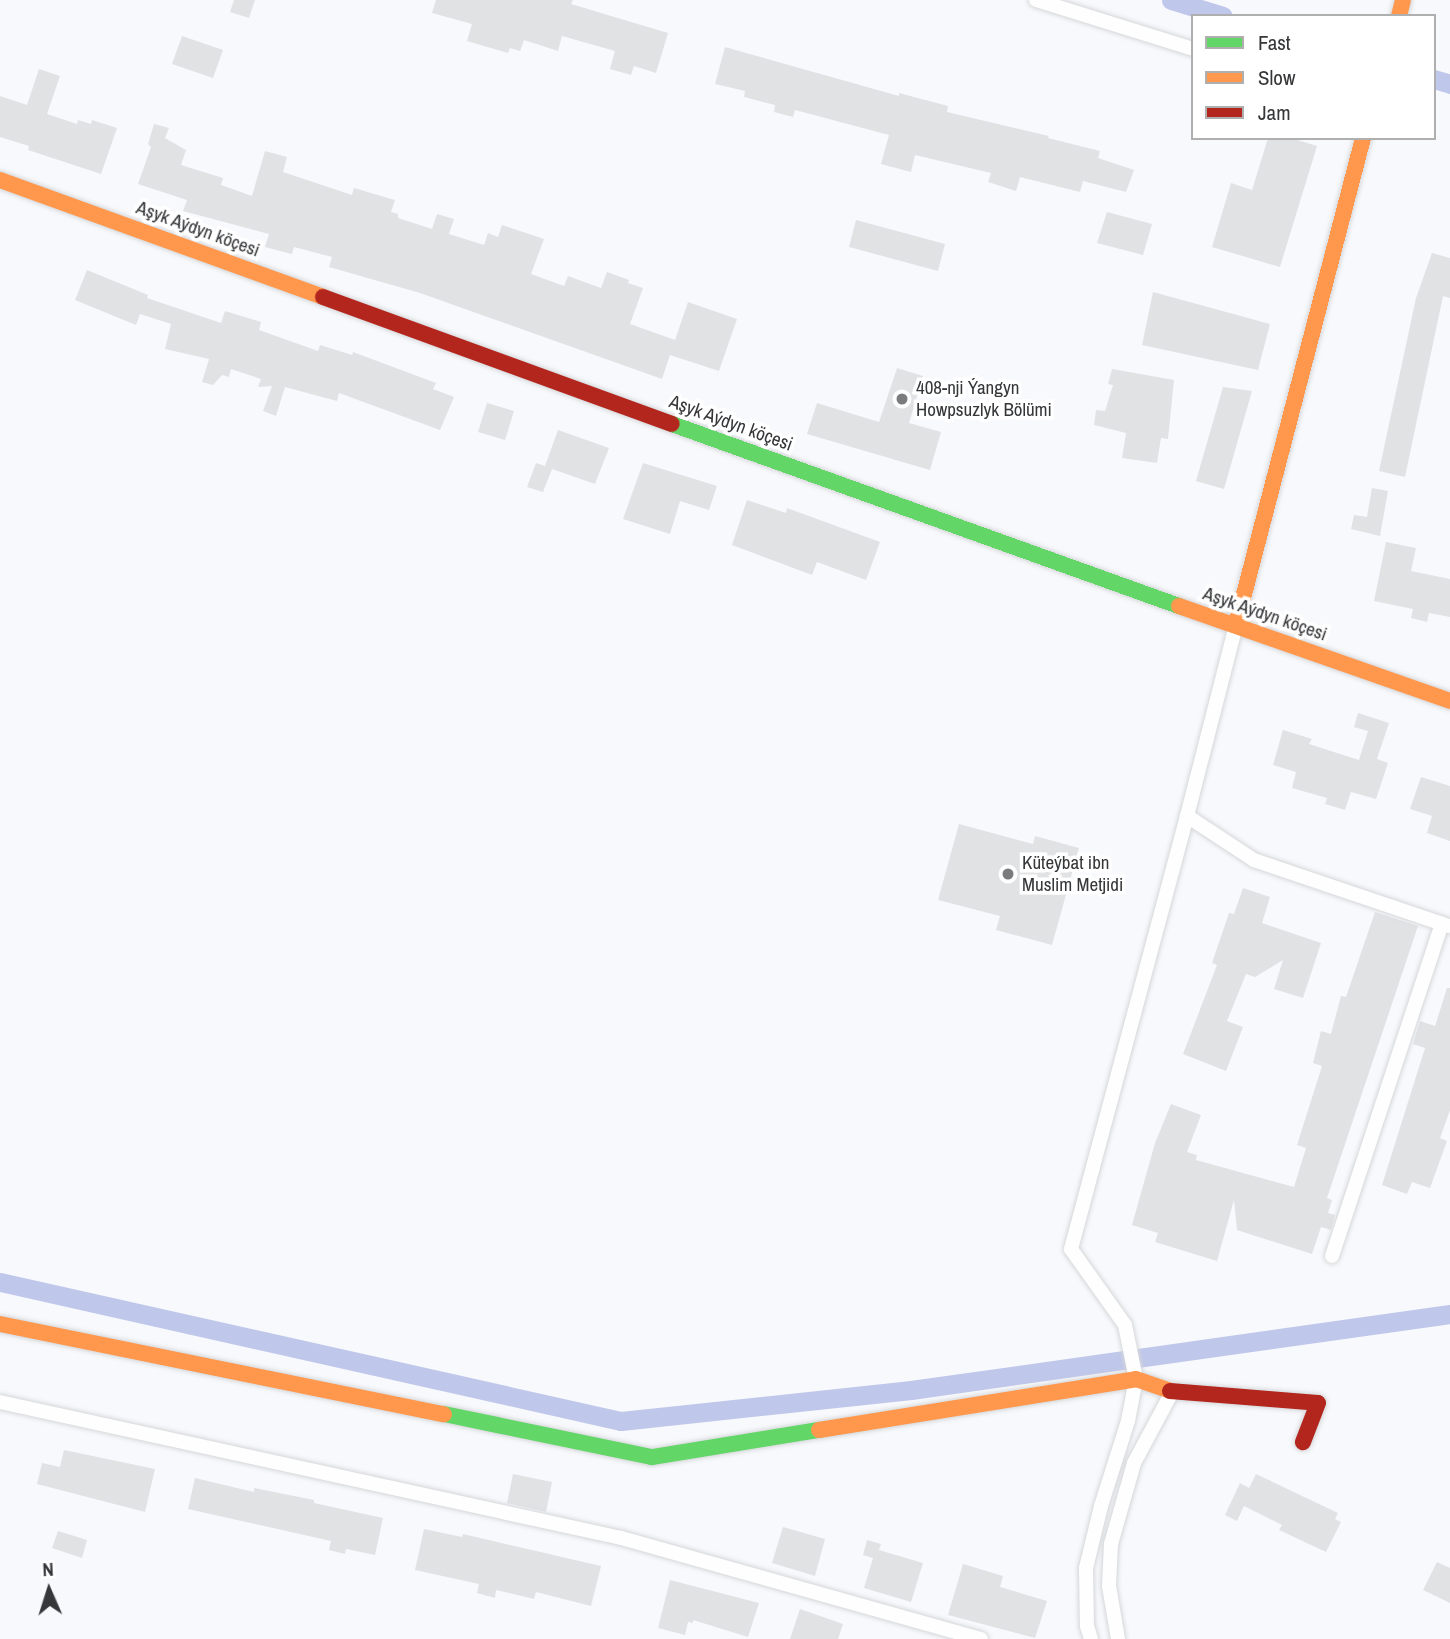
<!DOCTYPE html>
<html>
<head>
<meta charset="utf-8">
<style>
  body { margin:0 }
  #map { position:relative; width:1450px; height:1639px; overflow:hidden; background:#f8f9fc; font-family:"Archivo Narrow",sans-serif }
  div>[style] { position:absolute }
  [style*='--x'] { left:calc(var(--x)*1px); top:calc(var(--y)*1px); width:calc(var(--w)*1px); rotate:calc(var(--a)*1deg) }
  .canal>* { height:19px; margin:-9.5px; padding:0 9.5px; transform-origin:9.5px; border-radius:9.5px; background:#bfc7ea }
  .building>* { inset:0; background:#e1e2e4 }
  .roads { filter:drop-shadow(0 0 2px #d5d7d9) drop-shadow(0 0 2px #d5d7d9) }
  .street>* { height:14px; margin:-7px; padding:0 7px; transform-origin:7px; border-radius:7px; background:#fefeff }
  .fast>* { height:16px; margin:-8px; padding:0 8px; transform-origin:8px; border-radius:8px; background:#63d668 }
  .slow>* { height:16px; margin:-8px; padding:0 8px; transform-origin:8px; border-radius:8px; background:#ff974d }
  .jam>* { height:16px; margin:-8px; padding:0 8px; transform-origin:8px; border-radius:8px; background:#b3261e }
  .dots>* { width:19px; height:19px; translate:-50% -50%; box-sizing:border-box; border:4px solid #fff; border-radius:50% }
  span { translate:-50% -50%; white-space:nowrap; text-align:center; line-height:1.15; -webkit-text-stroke:7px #fff; paint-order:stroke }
  .street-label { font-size:19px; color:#363739 }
  .poi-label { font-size:19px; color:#363739 }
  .left { translate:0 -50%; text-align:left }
  .legend { position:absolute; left:1191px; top:14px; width:245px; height:126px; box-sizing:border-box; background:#fff; border:2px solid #afafb0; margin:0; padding:9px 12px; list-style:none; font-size:21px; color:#363739 }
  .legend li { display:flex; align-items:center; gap:14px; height:35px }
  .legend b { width:35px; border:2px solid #afafb0 }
  .north { position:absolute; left:14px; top:1555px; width:70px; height:70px; -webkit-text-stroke:5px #fff; paint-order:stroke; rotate:357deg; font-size:19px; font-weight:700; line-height:28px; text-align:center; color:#363739 }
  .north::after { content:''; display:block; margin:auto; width:24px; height:32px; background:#363739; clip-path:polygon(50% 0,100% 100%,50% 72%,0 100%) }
</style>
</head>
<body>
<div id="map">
  <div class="canal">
    <div style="--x:1171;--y:0;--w:54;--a:17.1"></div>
    <div style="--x:1434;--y:79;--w:17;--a:17"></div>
    <div style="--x:0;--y:1282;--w:636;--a:12.62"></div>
    <div style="--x:621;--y:1421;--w:292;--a:-6.1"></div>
    <div style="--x:911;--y:1390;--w:544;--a:-8.03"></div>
  </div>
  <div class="building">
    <div style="clip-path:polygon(234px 0,255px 0,249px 18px,230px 12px)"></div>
    <div style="clip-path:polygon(436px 0,573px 0,571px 4px,668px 33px,656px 73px,634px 66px,631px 75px,610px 69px,615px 51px,562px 36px,558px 51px,524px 40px,520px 51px,510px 48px,508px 53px,467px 41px,472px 24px,432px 13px)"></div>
    <div style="clip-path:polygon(182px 36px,223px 50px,213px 78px,172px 64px)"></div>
    <div style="clip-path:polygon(725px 47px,899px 96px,899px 93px,948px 106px,947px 112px,1049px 136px,1048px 138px,1100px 151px,1098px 158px,1134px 170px,1126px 192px,1083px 181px,1080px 192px,1020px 177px,1016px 191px,988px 182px,991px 173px,915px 155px,911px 172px,881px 164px,889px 135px,795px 110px,793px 117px,774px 112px,775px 105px,744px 97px,745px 91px,715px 84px)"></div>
    <div style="clip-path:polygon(39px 69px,60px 76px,47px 114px,77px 124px,78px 120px,91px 124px,92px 120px,117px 128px,101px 174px,28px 150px,29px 146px,0 137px,0 96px,27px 105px)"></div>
    <div style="clip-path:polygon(154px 124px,169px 128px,165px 138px,186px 150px,181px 165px,223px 178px,221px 185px,252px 196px,265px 151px,287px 157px,283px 172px,352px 195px,354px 188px,395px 200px,391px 212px,398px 214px,398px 218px,432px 229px,437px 214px,454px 219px,449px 234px,484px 245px,488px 233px,498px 237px,502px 225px,544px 239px,531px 274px,564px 286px,568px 276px,601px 288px,607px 272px,629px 280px,628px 283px,643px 288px,630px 324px,675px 340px,688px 302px,737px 319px,719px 371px,670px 355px,662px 379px,420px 293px,329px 267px,332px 257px,294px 247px,292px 254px,265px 247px,269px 234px,183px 211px,187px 200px,138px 184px,151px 147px,148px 144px)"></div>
    <div style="clip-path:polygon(1268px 138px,1291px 138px,1317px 146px,1280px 267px,1212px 247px,1231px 183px,1252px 190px)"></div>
    <div style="clip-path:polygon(1107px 212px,1152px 224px,1143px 255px,1097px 243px)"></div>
    <div style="clip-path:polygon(856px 220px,945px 244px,938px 271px,849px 247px)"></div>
    <div style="clip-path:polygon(1432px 253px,1450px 258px,1450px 298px,1443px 296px,1405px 477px,1379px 471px,1416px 298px)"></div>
    <div style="clip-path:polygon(87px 270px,148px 295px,147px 298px,221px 323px,225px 311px,261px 322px,259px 330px,318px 351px,320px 345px,352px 355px,353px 352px,436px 383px,433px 389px,454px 397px,440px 430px,339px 393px,337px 401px,285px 387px,276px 416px,263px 411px,272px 386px,258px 387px,261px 379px,231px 369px,229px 377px,222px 375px,213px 385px,202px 382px,209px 359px,165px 349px,171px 324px,140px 314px,136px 325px,75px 300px)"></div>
    <div style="clip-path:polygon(1153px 292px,1270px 324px,1258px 370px,1142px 345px)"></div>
    <div style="clip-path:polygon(897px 368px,923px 376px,909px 423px,941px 432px,930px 470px,807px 434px,817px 403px,879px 422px)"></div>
    <div style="clip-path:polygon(1112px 369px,1174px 380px,1168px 439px,1161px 438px,1157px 463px,1122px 458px,1126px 433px,1094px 425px,1096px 410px,1105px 411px,1113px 385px,1108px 384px)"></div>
    <div style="clip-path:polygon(1223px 387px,1252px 391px,1224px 489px,1196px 481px)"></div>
    <div style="clip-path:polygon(487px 403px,514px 411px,505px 440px,478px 432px)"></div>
    <div style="clip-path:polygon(558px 430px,609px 448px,595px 484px,552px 469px,543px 492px,527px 487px,536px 463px,545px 466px)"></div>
    <div style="clip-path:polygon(643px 463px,717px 486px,709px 510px,680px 501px,670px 534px,623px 519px)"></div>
    <div style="clip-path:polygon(1372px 488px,1388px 491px,1380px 536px,1351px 529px,1354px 515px,1367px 517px)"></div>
    <div style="clip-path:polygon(747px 500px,786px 513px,787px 508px,880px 542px,866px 580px,817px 562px,812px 575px,732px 545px)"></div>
    <div style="clip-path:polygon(1386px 542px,1416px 548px,1411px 571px,1450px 579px,1450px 617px,1429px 613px,1427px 622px,1411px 618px,1413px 609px,1374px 601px)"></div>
    <div style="clip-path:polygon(1358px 713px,1389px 723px,1377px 759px,1388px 763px,1376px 799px,1351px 792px,1345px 810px,1325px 804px,1327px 798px,1292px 788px,1296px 772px,1273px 765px,1283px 730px,1312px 739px,1309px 744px,1359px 760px,1368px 731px,1354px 727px)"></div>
    <div style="clip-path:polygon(1421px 777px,1450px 786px,1450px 841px,1427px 833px,1432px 816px,1410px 809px)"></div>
    <div style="clip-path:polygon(959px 824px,1033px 844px,1035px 836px,1079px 848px,1052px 945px,996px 930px,1000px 916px,938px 900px)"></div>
    <div style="clip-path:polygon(1243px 888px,1270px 897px,1262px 923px,1321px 943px,1303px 998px,1274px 989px,1283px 960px,1255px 977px,1246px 974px,1227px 1021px,1243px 1027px,1226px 1071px,1183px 1054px,1217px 965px,1212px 963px,1229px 913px,1234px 914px)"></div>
    <div style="clip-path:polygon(1375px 912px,1418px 926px,1327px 1198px,1332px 1200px,1328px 1213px,1335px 1215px,1331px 1230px,1321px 1227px,1312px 1254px,1237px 1230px,1234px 1200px,1217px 1261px,1155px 1242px,1158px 1233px,1132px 1225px,1155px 1143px,1171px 1104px,1201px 1115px,1187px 1152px,1197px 1155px,1196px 1160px,1294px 1187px,1306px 1148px,1297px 1145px,1322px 1066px,1313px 1063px,1321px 1031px,1331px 1034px,1341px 996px,1346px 997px)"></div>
    <div style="clip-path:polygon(1447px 988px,1450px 988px,1450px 1110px,1440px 1138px,1447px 1141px,1430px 1188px,1412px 1182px,1407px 1194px,1382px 1185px,1425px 1048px,1413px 1044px,1420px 1021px,1435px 1026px)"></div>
    <div style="clip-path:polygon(64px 1450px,155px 1469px,145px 1512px,37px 1484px,42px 1463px,60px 1467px)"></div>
    <div style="clip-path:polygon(513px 1474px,552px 1482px,546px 1512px,507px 1503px)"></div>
    <div style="clip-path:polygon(1256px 1474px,1338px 1513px,1335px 1519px,1341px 1522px,1326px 1552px,1279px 1530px,1282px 1525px,1244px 1506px,1237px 1521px,1225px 1515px,1240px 1483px,1249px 1488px)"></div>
    <div style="clip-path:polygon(195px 1478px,254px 1492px,254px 1488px,314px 1500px,314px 1503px,383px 1518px,375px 1555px,346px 1549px,345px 1554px,329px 1550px,331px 1541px,188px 1509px)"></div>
    <div style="clip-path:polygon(783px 1527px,825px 1539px,815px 1576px,772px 1563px)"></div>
    <div style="clip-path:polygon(424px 1529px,462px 1537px,463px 1534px,601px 1566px,591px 1606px,536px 1592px,534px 1599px,496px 1590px,495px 1598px,477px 1593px,479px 1584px,415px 1570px)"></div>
    <div style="clip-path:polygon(58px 1531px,87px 1540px,82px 1558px,52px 1548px)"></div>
    <div style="clip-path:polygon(867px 1540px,881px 1544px,879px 1550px,923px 1563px,911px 1602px,864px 1588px,873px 1558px,863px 1555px)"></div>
    <div style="clip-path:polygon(1437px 1562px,1450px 1568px,1450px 1603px,1423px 1590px)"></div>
    <div style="clip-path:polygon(963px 1564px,1003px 1576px,1000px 1587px,1047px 1601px,1035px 1638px,948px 1615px)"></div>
    <div style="clip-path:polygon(670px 1580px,759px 1603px,748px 1637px,693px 1620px,693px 1623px,688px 1622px,685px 1635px,658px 1628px)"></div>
    <div style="clip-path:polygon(800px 1609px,843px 1624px,838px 1639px,790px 1639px)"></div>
  </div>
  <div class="roads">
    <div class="street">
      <div style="--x:1036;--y:0;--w:164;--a:17.3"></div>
      <div style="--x:1187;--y:816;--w:80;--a:33.3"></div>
      <div style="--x:1254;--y:860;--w:206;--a:18.7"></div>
      <div style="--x:1332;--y:1256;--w:350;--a:-71.7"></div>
      <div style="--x:0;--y:1402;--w:636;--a:12.35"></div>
      <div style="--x:621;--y:1538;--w:374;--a:15.7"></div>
      <div style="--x:1091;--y:1639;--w:14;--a:-107"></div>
      <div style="--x:1087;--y:1626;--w:58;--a:-91"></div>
      <div style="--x:1086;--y:1568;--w:64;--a:-76.4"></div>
      <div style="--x:1101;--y:1506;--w:89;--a:-72.4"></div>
      <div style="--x:1128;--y:1421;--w:43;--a:-79.2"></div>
      <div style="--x:1136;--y:1379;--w:55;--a:-101.5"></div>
      <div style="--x:1125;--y:1325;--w:93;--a:-125.4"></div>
      <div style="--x:1071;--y:1249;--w:448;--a:-75"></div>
      <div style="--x:1187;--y:816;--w:197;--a:-75.6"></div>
      <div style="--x:1118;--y:1639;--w:54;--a:-99.6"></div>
      <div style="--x:1109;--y:1586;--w:42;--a:-87.3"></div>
      <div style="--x:1111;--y:1544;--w:84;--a:-74.1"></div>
      <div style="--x:1134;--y:1463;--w:81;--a:-61.8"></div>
    </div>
    <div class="fast">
      <div style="--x:672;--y:424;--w:539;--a:19.75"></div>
      <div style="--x:444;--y:1414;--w:212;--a:11.7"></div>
      <div style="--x:652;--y:1457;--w:169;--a:-9.2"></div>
    </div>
    <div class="slow">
      <div style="--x:1399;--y:16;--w:16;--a:-76"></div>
      <div style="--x:0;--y:180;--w:344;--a:19.9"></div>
      <div style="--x:1179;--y:606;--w:287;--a:19.3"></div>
      <div style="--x:1236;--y:625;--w:503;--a:-75.38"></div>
      <div style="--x:0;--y:1324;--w:453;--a:11.5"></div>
      <div style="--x:819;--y:1430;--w:321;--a:-9.1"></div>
      <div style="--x:1136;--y:1379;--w:36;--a:19"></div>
    </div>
    <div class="jam">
      <div style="--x:323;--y:297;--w:371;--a:20"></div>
      <div style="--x:1170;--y:1391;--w:148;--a:4.6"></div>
      <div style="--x:1318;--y:1403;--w:42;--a:111"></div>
    </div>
  </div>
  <div class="dots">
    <div style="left:902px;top:399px;background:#7a7b7d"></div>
    <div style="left:1008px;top:874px;background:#7a7b7d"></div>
  </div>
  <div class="street-label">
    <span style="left:198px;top:229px;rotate:20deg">Aşyk Aýdyn köçesi</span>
    <span style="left:731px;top:423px;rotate:20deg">Aşyk Aýdyn köçesi</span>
    <span style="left:1265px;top:614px;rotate:19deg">Aşyk Aýdyn köçesi</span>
  </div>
  <div class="poi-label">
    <span class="left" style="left:916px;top:399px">408-nji Ýangyn<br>Howpsuzlyk Bölümi</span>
    <span class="left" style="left:1022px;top:874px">Küteýbat ibn<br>Muslim Metjidi</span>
  </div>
  <ul class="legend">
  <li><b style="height:9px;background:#63d668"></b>Fast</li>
  <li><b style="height:9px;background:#ff974d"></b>Slow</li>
  <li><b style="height:9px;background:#b3261e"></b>Jam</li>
  </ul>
  <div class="north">N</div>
</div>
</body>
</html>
